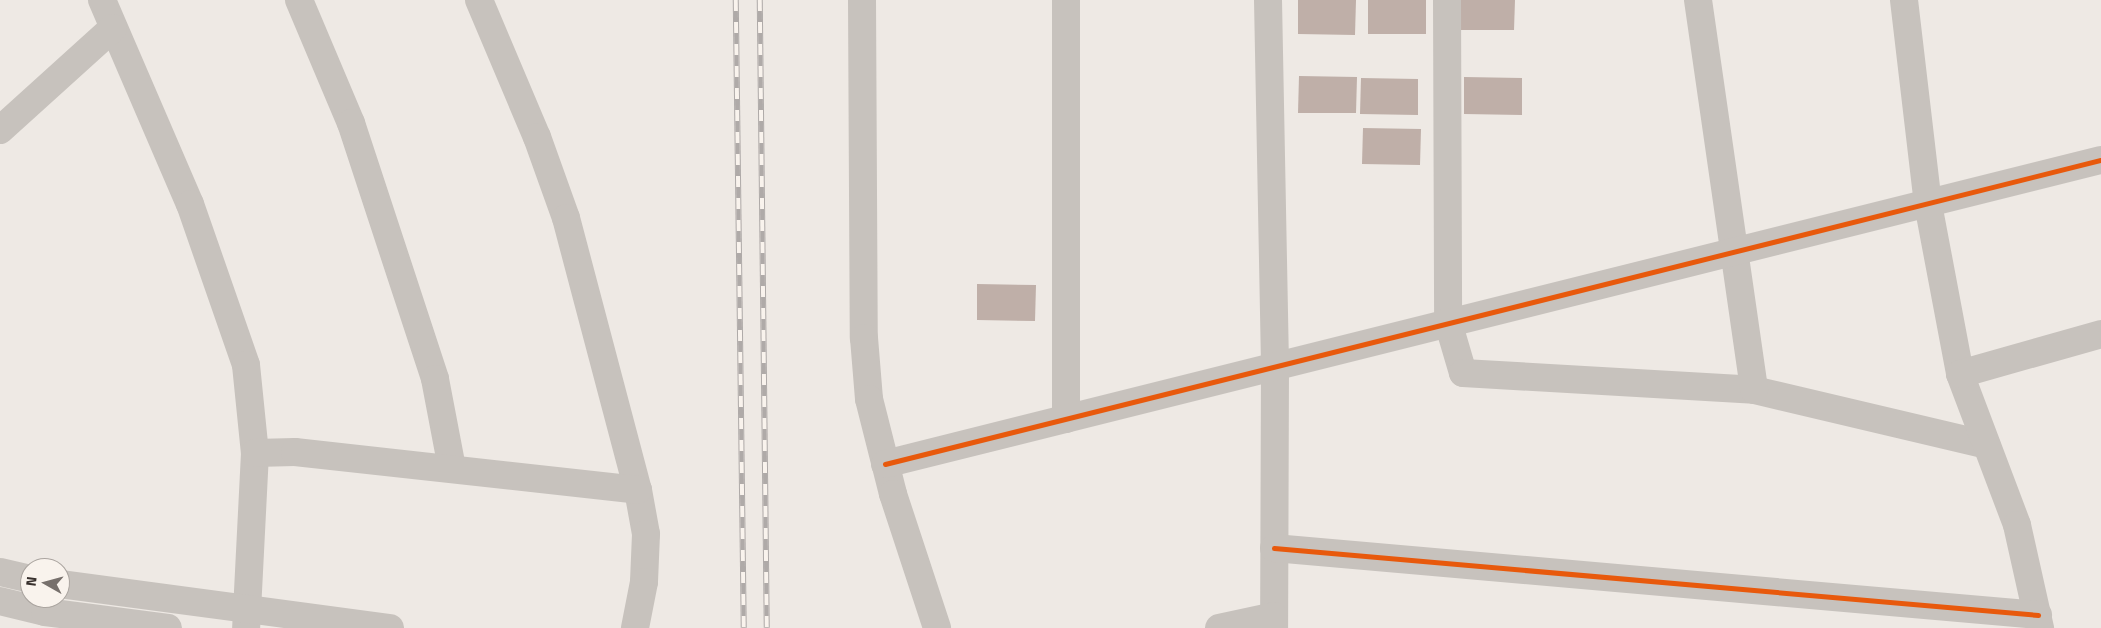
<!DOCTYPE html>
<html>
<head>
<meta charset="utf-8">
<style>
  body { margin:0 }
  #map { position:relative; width:2101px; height:628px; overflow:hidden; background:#eee9e4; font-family:"Titillium Web",sans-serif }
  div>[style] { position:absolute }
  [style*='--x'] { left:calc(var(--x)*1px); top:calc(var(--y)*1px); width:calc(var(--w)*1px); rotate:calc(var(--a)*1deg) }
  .building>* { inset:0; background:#bfafa8 }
  .minor>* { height:28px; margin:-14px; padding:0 14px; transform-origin:14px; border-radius:14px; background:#c7c2bd }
  .tertiary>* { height:28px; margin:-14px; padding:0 14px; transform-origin:14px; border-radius:14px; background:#c7c2bd }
  .rail>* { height:5.5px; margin-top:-2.75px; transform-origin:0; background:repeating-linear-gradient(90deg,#f9f3ed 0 11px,#afaaa8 0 22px); box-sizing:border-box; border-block:1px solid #afaaa8 }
  .cycleway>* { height:5px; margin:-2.5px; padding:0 2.5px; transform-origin:2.5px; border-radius:2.5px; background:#e8590c }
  span { translate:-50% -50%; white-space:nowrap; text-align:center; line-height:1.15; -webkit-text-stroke:4.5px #f9f3ed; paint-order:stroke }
  .north { position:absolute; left:20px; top:558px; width:50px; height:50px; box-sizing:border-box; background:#f9f3ed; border:1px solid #aba5a0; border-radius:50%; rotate:277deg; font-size:14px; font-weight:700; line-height:20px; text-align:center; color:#372f2c }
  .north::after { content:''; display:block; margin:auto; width:18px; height:22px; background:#77706c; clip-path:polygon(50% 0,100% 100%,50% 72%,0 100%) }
</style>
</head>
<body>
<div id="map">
  <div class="building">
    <div style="clip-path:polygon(1298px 0,1356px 0,1355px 35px,1298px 34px)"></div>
    <div style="clip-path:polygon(1368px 0,1426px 0,1426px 34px,1368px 34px)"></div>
    <div style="clip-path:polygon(1457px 0,1515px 0,1514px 30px,1456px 30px)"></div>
    <div style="clip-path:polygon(1299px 76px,1357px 77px,1356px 113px,1298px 113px)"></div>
    <div style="clip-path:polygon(1464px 77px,1522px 78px,1522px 115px,1464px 114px)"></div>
    <div style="clip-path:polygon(1361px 78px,1418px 79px,1418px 115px,1360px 114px)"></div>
    <div style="clip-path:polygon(1363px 128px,1421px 129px,1420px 165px,1362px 164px)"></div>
    <div style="clip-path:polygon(977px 284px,1036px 285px,1035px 321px,977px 320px)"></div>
  </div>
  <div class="minor">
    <div style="--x:102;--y:0;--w:222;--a:66.7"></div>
    <div style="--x:190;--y:204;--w:170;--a:70.8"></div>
    <div style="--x:246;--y:365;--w:88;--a:84.2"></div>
    <div style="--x:255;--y:453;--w:175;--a:92.9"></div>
    <div style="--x:299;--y:0;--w:134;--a:67.1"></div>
    <div style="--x:351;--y:123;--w:269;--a:71.8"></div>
    <div style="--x:435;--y:379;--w:91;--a:79.2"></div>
    <div style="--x:479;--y:0;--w:149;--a:67.1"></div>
    <div style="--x:537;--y:137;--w:86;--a:70.3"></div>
    <div style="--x:566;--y:218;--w:281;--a:75.2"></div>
    <div style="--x:638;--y:490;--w:45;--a:79.7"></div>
    <div style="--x:646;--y:534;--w:48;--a:92.4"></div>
    <div style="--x:644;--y:582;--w:47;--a:101.1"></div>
    <div style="--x:862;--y:0;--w:338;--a:89.7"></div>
    <div style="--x:864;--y:338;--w:61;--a:85.3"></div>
    <div style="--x:869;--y:399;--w:98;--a:75.8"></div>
    <div style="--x:893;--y:494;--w:141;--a:71.8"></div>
    <div style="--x:1268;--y:0;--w:367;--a:88.9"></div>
    <div style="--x:1275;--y:367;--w:261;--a:90.2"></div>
    <div style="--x:1447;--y:0;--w:322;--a:89.8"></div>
    <div style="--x:1448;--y:322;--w:53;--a:73.6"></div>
    <div style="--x:1463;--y:373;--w:291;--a:3.3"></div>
    <div style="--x:1754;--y:390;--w:239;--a:13.3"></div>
    <div style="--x:1698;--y:0;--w:394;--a:81.8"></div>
    <div style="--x:1904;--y:0;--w:205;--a:83.3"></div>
    <div style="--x:1928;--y:204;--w:173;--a:79.3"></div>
    <div style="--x:1960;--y:374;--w:161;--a:69.3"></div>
    <div style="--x:2017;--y:525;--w:106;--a:77.4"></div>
    <div style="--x:0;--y:130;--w:152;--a:-42.1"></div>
    <div style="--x:1960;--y:374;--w:147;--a:-15.8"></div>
    <div style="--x:1066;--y:419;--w:419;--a:-90"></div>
    <div style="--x:255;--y:453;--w:40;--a:-1.4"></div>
    <div style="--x:295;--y:452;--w:345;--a:6.3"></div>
    <div style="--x:885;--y:464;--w:1253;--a:-14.04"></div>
    <div style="--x:1274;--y:548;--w:767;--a:5.01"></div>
    <div style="--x:0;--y:572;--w:31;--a:13"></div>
    <div style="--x:60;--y:584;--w:333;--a:7.6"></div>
    <div style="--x:1219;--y:628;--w:56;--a:-12.3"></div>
  </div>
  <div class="tertiary">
    <div style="--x:0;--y:601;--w:46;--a:13.7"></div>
    <div style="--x:45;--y:612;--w:124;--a:7.4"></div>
  </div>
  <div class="rail">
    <div style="--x:736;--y:0;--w:628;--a:89.27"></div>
    <div style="--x:760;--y:0;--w:628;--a:89.36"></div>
  </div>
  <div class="cycleway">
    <div style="--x:885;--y:464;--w:1253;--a:-14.04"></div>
    <div style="--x:1274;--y:548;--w:767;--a:5.01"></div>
  </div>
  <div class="north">N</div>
</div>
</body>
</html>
